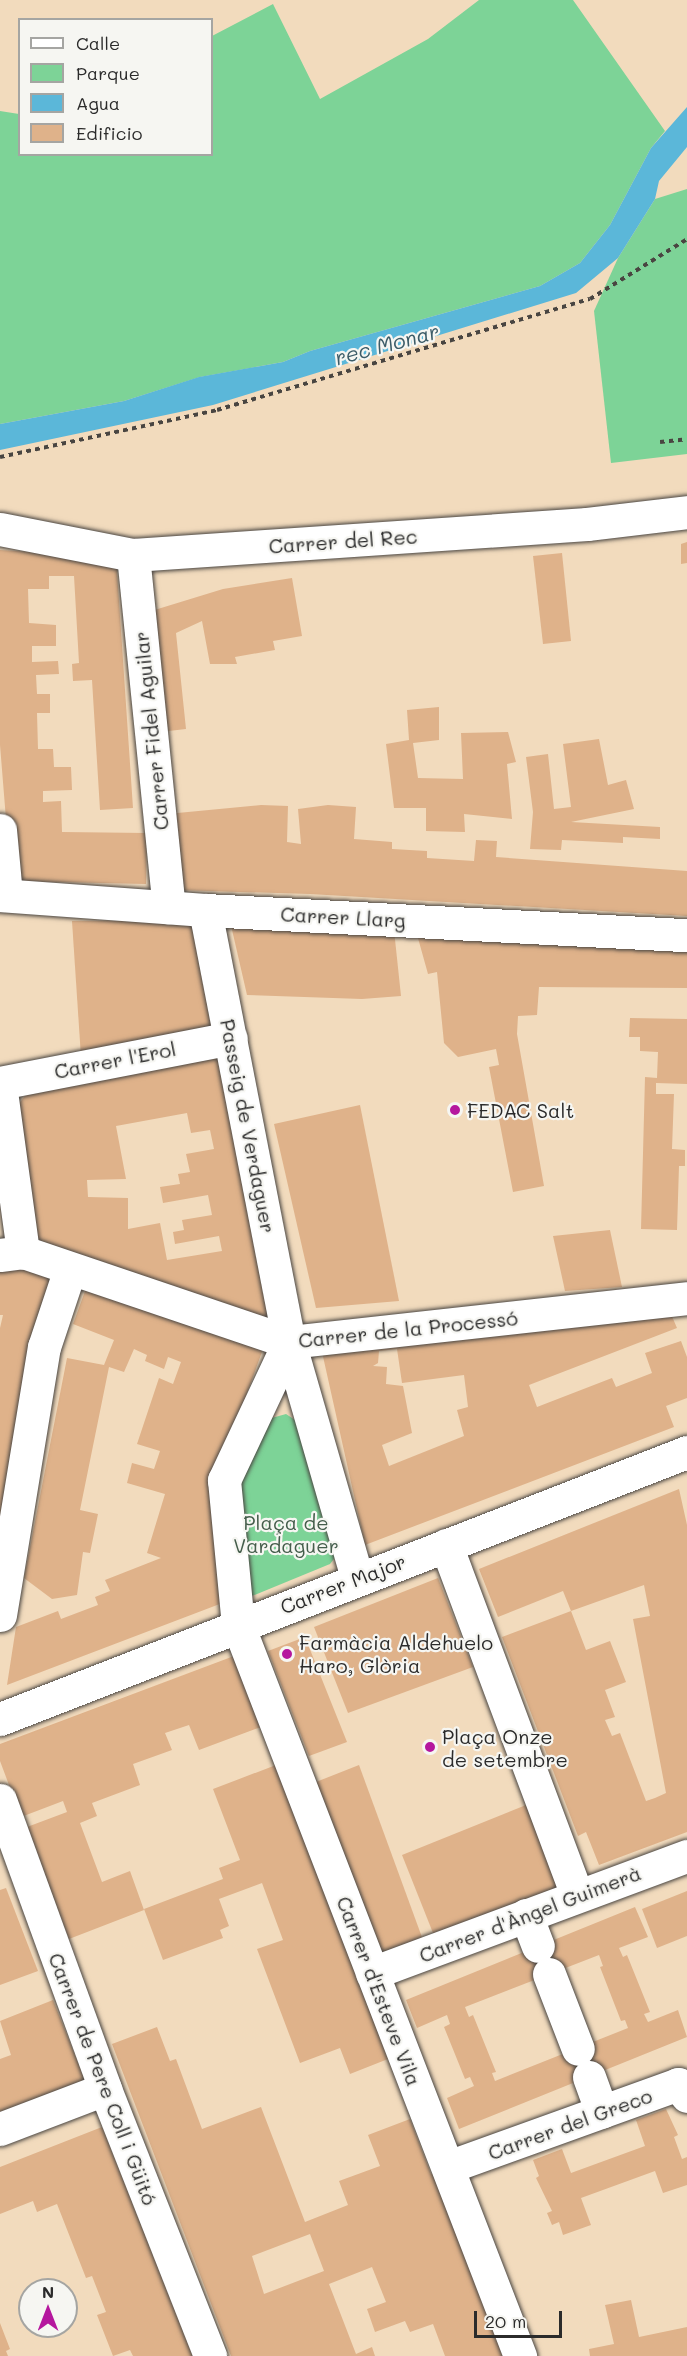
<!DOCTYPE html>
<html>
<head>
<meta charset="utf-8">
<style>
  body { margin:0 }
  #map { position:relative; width:687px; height:2356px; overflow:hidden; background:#f2dbbd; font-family:Mali,sans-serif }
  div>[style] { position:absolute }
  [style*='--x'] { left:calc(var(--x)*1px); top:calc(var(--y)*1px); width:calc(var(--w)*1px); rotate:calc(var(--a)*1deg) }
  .green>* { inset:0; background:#7dd397 }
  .water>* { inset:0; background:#5bb7d9 }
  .building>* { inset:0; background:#dfb28a }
  .path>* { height:4px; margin-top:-2px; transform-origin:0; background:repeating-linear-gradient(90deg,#494541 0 4.5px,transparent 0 9px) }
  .roads { filter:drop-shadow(0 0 2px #494541) drop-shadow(0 0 2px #494541) }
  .street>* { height:33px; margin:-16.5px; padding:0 16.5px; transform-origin:16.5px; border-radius:16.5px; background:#fff }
  .secondary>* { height:33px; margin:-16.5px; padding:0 16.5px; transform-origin:16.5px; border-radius:16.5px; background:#fff }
  .dots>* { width:16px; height:16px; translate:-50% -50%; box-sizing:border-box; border:3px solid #f6f6f2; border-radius:50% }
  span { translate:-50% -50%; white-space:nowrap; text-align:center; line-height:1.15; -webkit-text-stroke:4.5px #f6f6f2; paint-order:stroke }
  .street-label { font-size:20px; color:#2b2b2b }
  .poi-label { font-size:20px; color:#2b2b2b }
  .left { translate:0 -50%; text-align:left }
  .park-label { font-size:20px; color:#445d4b }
  .water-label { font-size:21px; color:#3c5c68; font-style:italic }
  .legend { position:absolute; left:18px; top:18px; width:195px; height:138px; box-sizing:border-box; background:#f6f6f2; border:2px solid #a5a5a2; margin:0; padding:8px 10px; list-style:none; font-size:18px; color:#2b2b2b }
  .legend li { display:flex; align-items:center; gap:12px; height:30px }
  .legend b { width:30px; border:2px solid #a5a5a2 }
  .north { position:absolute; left:18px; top:2278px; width:60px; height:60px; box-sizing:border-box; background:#f6f6f2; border:2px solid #a5a5a2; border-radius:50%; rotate:0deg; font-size:16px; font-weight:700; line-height:24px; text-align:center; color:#2b2b2b }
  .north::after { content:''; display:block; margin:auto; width:21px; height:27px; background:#b5179e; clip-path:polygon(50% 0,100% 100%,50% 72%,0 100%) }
  .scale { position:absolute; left:474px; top:2311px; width:88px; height:27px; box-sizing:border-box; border:3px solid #2b2b2b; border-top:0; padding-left:8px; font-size:18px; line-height:21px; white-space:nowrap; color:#2b2b2b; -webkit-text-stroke:4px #f6f6f2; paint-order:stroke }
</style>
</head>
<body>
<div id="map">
  <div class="green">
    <div style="clip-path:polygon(479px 0,573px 0,665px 131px,651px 148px,610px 225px,580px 263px,540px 286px,310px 351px,283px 362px,200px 377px,124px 401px,0 424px,0 111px,19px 114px,20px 154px,212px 154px,212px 36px,273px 4px,320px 99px,428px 39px)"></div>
    <div style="clip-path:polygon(687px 189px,687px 454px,611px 463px,594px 311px,618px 258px,655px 199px)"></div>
    <div style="clip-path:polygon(286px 1414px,301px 1424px,337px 1555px,330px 1564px,247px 1598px,238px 1484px,261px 1421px)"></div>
  </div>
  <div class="water">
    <div style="clip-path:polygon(687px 107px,687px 147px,659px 181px,655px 199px,618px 258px,576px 293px,213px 405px,0 450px,0 424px,124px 401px,199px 377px,283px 362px,310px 351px,540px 286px,580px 263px,610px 225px,651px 148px)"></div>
  </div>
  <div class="building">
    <div style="clip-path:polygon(687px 542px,687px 563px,681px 564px,681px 544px)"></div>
    <div style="clip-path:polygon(0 550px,116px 557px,133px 808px,100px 810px,92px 680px,73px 681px,72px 664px,79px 663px,74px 576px,49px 576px,49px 589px,28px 589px,29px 623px,56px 625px,56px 646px,32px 646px,32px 662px,58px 661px,59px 674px,36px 675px,37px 694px,50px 694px,50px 713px,37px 713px,38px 749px,53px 749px,54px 767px,71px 767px,72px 790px,43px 791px,43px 802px,61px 801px,62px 832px,147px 833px,146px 884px,11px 881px,0 745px)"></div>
    <div style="clip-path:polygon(562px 553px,571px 641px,543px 644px,533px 556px)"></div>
    <div style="clip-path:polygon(292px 578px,302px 636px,273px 641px,275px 650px,235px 657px,237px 664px,210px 664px,202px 621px,176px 633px,186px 729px,160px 732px,148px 612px,223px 589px)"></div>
    <div style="clip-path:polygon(439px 707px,439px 740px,413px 743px,418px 778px,463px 779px,461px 733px,508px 732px,516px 762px,507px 764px,512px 819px,464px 814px,465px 832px,426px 831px,426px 808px,394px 808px,386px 744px,409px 740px,407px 710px)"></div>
    <div style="clip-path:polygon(599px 739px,608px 785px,626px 780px,634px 809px,571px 822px,660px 827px,660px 839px,623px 837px,623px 843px,562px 840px,561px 850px,530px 849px,533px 812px,526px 757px,548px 754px,554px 809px,571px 807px,563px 744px)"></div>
    <div style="clip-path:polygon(261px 805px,288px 806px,287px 842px,301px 844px,298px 809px,328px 805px,356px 807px,354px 839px,392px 842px,392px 849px,427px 851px,427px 858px,474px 861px,476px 840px,497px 841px,496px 857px,687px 871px,687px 916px,310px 894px,176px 890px,167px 814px)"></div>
    <div style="clip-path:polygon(192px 920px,213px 1035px,81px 1057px,72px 921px)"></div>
    <div style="clip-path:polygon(230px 921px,394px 930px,401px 996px,362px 999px,247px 995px)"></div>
    <div style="clip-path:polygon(416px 931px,687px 943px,687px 988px,539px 987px,537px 1015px,518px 1016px,517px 1034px,544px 1186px,513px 1192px,489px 1067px,499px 1065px,496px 1049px,458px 1057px,444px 1043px,437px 972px,428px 974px)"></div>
    <div style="clip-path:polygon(630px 1018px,687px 1019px,687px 1084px,656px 1083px,656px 1094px,674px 1094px,672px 1149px,685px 1150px,685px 1166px,679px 1166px,677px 1230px,641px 1229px,645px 1077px,657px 1078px,658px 1052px,640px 1051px,640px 1037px,629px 1037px)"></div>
    <div style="clip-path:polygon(evenodd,225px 1053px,259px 1244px,268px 1322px,35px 1239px,18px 1105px,33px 1085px,225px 1053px,187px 1113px,191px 1133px,210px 1130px,214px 1149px,186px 1154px,190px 1172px,178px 1174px,180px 1184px,160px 1187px,163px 1203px,208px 1195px,212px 1215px,182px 1220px,184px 1230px,173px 1232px,175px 1244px,219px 1236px,222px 1251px,167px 1260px,160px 1223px,128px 1229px,128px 1198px,88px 1197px,87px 1180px,126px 1179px,116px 1126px,187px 1113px)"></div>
    <div style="clip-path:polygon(360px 1105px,399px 1301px,316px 1308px,274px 1124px)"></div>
    <div style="clip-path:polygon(610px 1230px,622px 1287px,565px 1291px,553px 1236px)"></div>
    <div style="clip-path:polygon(19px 1267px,57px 1278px,0 1525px,0 1328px,3px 1315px,0 1315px,0 1269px)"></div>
    <div style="clip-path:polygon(88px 1283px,263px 1349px,227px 1449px,225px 1602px,7px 1685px,16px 1627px,58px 1611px,61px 1619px,98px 1605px,95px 1597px,110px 1591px,105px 1580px,161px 1558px,147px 1553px,165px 1494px,127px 1483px,132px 1463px,154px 1469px,160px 1451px,137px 1444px,159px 1378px,173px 1384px,181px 1362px,168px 1357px,164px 1369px,145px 1361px,147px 1355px,134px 1349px,124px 1372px,109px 1367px,80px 1510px,98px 1514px,90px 1553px,83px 1552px,77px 1595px,52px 1599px,24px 1578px,67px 1358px,104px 1365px,114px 1340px,73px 1324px)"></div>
    <div style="clip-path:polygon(evenodd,668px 1307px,677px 1328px,529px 1385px,537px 1407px,612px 1378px,616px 1387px,652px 1373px,645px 1353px,681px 1341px,687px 1357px,687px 1398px,666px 1406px,674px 1427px,365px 1545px,320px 1343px,374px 1350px,373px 1336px,668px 1307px,397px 1349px,402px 1383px,464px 1375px,468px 1407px,457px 1410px,464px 1436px,389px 1466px,382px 1445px,412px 1433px,403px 1386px,386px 1384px,387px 1367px,373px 1366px,378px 1363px,379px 1351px,397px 1349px)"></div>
    <div style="clip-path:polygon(679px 1489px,687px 1525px,687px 1832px,599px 1865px,586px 1832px,578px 1836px,502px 1637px,571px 1611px,586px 1650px,610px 1641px,626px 1682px,605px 1690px,615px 1717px,605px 1720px,612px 1736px,620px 1733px,646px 1801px,655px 1798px,666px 1793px,633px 1619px,650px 1616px,644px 1585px,571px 1611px,563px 1591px,498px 1617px,479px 1569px)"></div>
    <div style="clip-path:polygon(438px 1578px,473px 1667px,348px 1713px,314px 1627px)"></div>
    <div style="clip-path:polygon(305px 1637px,347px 1742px,309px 1756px,268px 1651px)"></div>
    <div style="clip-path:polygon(234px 1656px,261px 1727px,199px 1750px,189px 1725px,165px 1733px,172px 1750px,133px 1764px,140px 1785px,92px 1803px,97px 1816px,80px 1823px,102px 1882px,130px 1871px,144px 1910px,69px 1939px,27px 1827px,67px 1812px,63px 1801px,21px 1817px,0 1761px,0 1744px)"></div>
    <div style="clip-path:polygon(276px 1765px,388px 2059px,350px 2074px,340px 2048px,300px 2063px,257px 1949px,283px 1940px,262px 1883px,219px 1899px,229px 1926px,220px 1930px,223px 1938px,163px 1960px,144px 1909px,223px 1879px,219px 1868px,240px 1860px,213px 1789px)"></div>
    <div style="clip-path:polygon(359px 1765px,423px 1940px,383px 1954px,316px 1782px)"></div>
    <div style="clip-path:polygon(526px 1805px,559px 1890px,435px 1938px,402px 1855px)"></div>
    <div style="clip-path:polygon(6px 1888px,38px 1971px,0 1985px,0 1890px)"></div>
    <div style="clip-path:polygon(687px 1891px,687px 1936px,657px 1948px,642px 1909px)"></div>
    <div style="clip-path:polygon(evenodd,635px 1907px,648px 1937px,619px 1948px,623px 1957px,627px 1955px,650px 2012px,644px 2014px,648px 2022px,678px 2010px,687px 2037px,459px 2129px,447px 2098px,474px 2086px,470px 2077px,465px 2079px,444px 2027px,450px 2024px,447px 2015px,417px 2028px,406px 2000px,635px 1907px,599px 1955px,603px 1966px,600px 1967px,621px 2021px,625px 2020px,628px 2028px,495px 2081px,492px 2073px,496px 2072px,473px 2015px,469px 2017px,465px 2007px,599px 1955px)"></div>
    <div style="clip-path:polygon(53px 2000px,86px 2083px,0 2117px,0 2059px,11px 2055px,0 2021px)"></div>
    <div style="clip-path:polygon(evenodd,157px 2027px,170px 2061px,176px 2059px,202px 2129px,261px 2107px,305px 2222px,348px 2205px,339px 2181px,380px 2166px,368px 2135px,410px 2119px,431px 2174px,438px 2171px,507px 2356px,445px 2356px,433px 2324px,410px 2332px,405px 2321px,375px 2332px,367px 2309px,386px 2302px,372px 2267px,329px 2284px,356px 2354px,372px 2347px,375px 2356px,231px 2356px,112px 2044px,157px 2027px,310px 2234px,324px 2271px,264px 2294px,252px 2256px,310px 2234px)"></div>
    <div style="clip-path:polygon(666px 2109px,678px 2135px,674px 2137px,682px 2159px,687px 2157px,687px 2185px,663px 2193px,655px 2171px,581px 2198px,591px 2225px,563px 2235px,559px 2222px,552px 2225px,547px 2213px,552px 2211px,536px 2178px,539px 2176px,533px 2160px,562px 2149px,571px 2173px,645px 2146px,636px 2120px)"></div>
    <div style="clip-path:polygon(102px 2127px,193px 2356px,133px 2356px,130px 2350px,113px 2356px,97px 2315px,106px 2312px,92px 2276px,86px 2278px,57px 2204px,37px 2212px,33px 2201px,0 2214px,0 2167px)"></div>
    <div style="clip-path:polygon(631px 2300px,639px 2337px,687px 2327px,687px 2356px,590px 2356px,589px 2349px,614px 2344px,605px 2305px)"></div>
    <div style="clip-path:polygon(0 2323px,10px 2349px,6px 2351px,8px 2356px,0 2356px)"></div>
  </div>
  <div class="path">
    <div style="--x:660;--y:442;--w:27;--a:-6"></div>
    <div style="--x:0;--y:457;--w:222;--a:-12.2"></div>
    <div style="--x:217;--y:410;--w:389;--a:-16.6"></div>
    <div style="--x:590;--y:299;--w:114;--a:-31.7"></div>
  </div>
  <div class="roads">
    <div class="street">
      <div style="--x:0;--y:529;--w:136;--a:11.1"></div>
      <div style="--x:133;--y:555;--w:455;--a:-3.9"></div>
      <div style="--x:587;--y:524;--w:101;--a:-6.8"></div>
      <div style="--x:133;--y:555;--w:354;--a:84.2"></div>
      <div style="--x:0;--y:830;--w:65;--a:84.7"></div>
      <div style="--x:0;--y:895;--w:206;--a:4.2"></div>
      <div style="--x:205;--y:910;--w:483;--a:3"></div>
      <div style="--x:205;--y:910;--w:440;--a:79"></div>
      <div style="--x:289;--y:1342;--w:246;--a:73.9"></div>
      <div style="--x:0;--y:1083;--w:235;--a:-11"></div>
      <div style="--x:0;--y:1084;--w:170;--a:82.2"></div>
      <div style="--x:0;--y:1255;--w:23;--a:-7"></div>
      <div style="--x:23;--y:1252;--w:281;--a:18.7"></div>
      <div style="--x:289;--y:1342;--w:400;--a:-6.3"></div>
      <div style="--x:289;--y:1342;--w:153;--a:115.2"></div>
      <div style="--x:224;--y:1480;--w:146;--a:84.5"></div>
      <div style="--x:238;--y:1625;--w:784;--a:68.9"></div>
      <div style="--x:446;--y:1545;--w:374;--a:69.5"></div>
      <div style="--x:0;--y:1615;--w:272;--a:-80.7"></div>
      <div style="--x:44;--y:1347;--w:82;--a:-71.6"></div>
      <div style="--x:0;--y:1800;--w:307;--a:70"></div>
      <div style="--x:105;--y:2089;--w:287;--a:68.5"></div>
      <div style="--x:526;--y:1915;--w:33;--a:69"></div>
      <div style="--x:372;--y:1973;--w:336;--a:-20.4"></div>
      <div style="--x:549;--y:1974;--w:80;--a:68.9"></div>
      <div style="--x:589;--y:2077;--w:37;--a:70"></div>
      <div style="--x:0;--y:2129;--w:112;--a:-20.9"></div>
      <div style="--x:448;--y:2167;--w:245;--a:-19.8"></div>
      <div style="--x:678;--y:2084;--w:15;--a:53"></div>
    </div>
    <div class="secondary">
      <div style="--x:0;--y:1719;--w:737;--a:-21.24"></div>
    </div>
  </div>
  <div class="dots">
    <div style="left:455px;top:1110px;background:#b5179e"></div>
    <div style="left:287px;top:1654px;background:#b5179e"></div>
    <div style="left:430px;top:1747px;background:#b5179e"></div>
  </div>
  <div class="street-label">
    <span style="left:343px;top:541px;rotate:-4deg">Carrer del Rec</span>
    <span style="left:151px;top:731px;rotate:-96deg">Carrer Fidel Aguilar</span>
    <span style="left:343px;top:917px;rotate:3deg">Carrer Llarg</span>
    <span style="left:115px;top:1060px;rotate:-11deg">Carrer l'Erol</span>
    <span style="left:248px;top:1126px;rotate:79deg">Passeig de Verdaguer</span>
    <span style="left:408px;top:1329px;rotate:-6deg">Carrer de la Processó</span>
    <span style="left:343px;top:1584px;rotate:-21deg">Carrer Major</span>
    <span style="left:530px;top:1914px;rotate:-21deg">Carrer d'Àngel Guimerà</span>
    <span style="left:379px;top:1991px;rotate:69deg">Carrer d'Esteve Vila</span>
    <span style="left:103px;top:2079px;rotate:69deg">Carrer de Pere Coll i Güitó</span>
    <span style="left:570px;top:2124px;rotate:-20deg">Carrer del Greco</span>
  </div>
  <div class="poi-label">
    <span class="left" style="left:467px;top:1110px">FEDAC Salt</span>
    <span class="left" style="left:299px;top:1654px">Farmàcia Aldehuelo<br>Haro, Glòria</span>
    <span class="left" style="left:442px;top:1748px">Plaça Onze<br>de setembre</span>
  </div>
  <div class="park-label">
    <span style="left:286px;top:1534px">Plaça de<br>Vardaguer</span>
  </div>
  <div class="water-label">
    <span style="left:387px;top:344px;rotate:-15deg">rec Monar</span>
  </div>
  <ul class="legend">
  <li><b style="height:8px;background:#fff"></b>Calle</li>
  <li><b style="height:16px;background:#7dd397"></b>Parque</li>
  <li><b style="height:16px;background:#5bb7d9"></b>Agua</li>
  <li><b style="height:16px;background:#dfb28a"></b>Edificio</li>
  </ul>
  <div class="north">N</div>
  <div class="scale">20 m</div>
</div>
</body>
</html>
